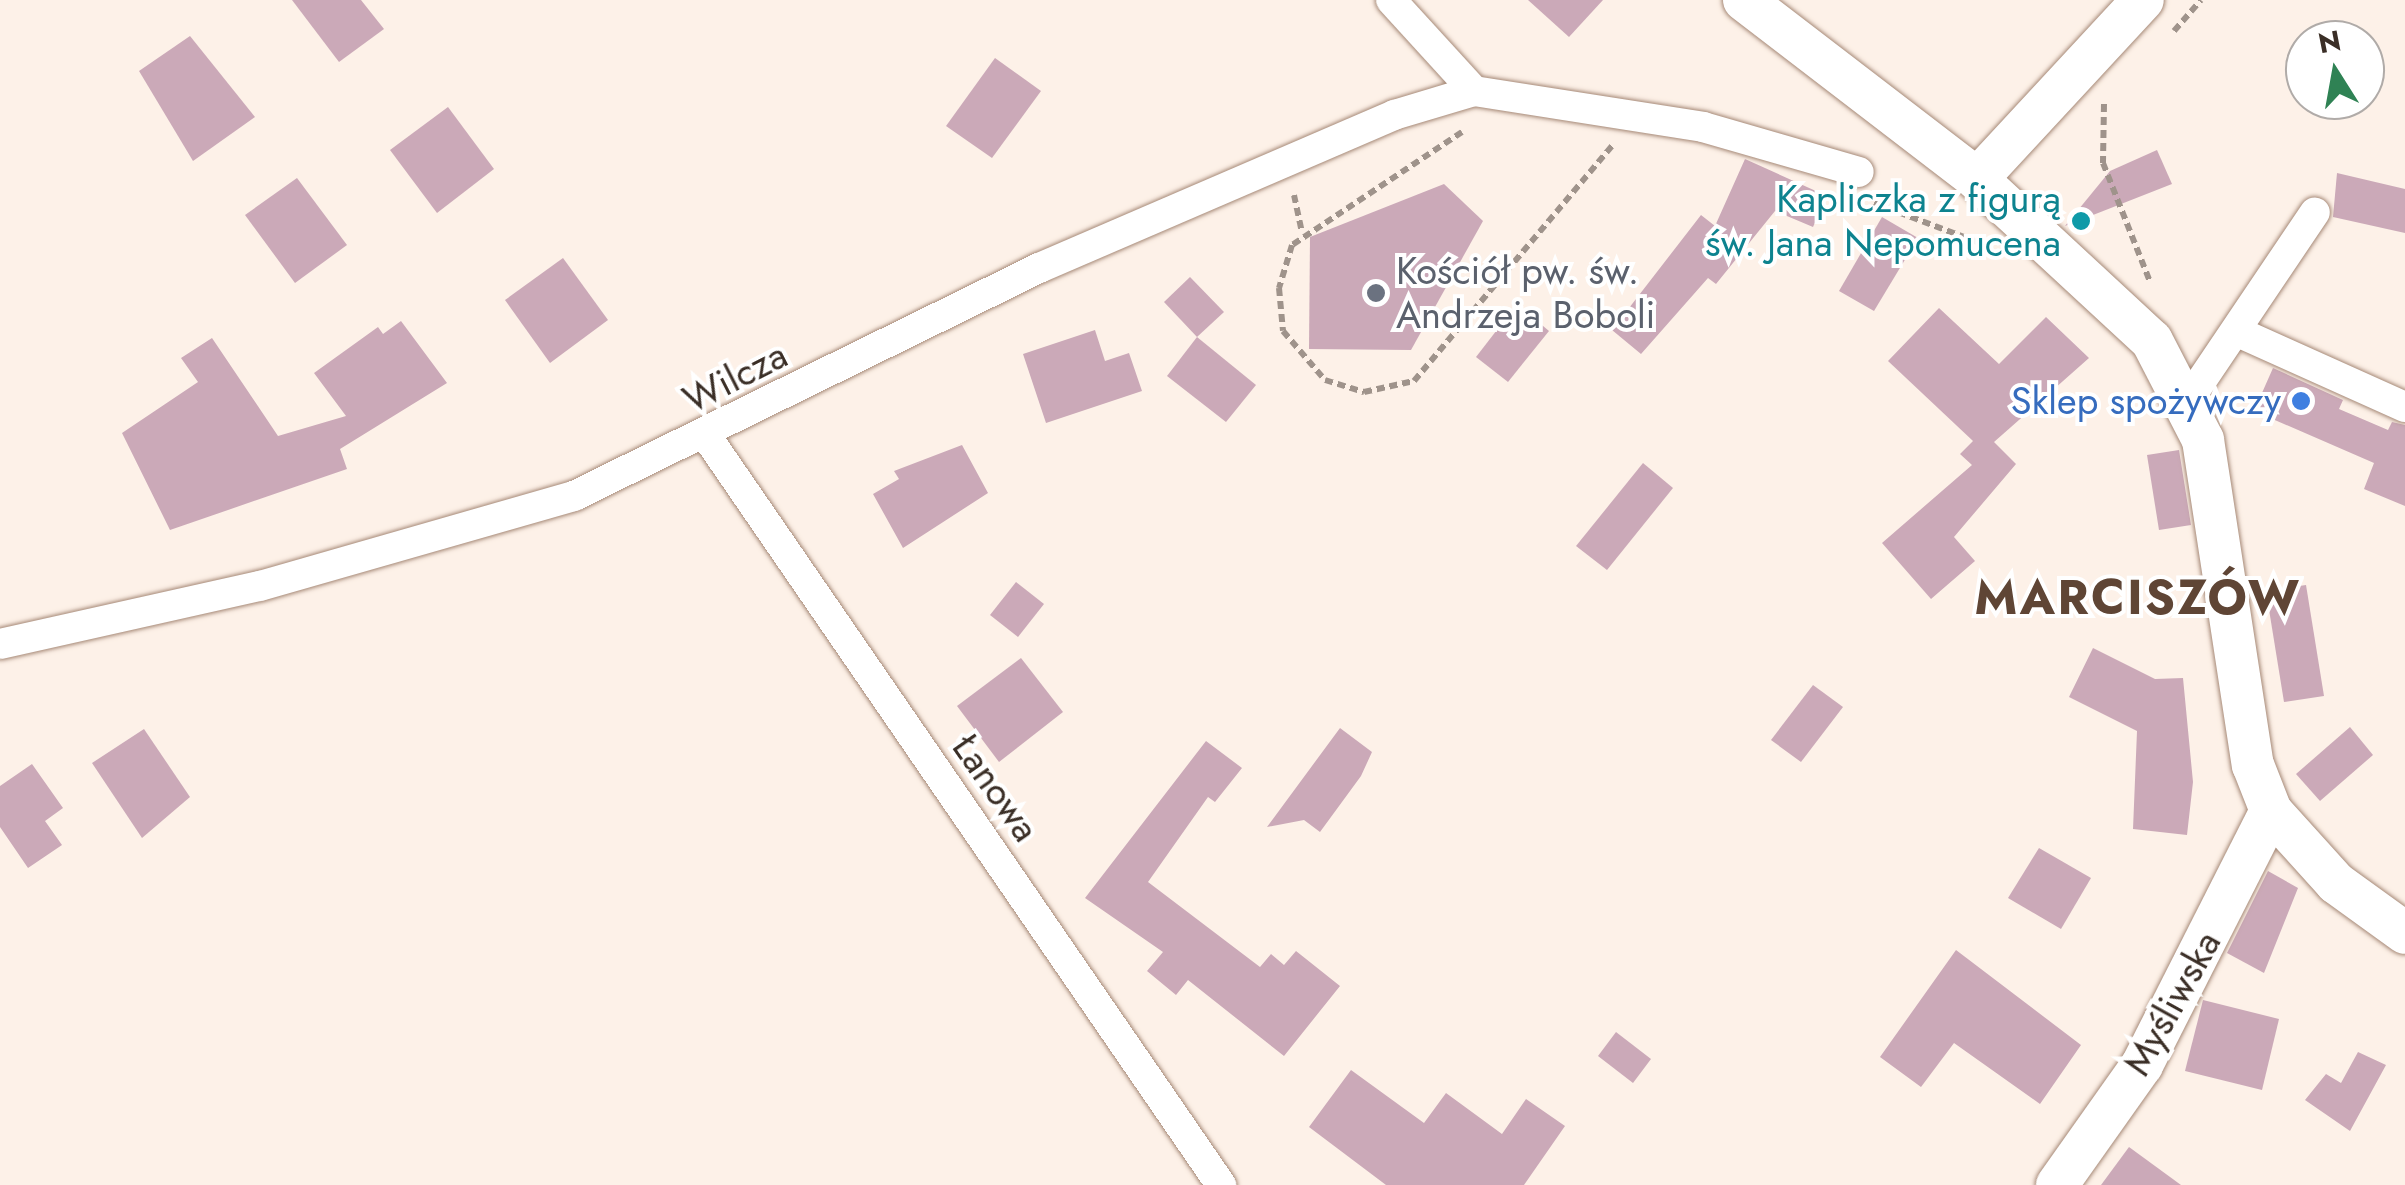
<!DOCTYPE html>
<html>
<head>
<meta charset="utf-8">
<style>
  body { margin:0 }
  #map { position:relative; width:2405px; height:1185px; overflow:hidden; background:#fdf1e8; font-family:Jost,sans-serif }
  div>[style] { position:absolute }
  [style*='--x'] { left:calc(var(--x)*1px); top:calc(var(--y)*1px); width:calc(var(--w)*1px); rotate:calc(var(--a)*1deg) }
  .building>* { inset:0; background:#cba9b8 }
  .path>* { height:6px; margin-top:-3px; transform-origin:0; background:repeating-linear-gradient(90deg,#9f938b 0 8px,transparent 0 13px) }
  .roads { filter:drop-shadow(0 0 2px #a68977) drop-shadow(0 0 2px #a68977) }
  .street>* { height:30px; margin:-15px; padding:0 15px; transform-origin:15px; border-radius:15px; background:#fff }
  .secondary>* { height:42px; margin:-21px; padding:0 21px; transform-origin:21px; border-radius:21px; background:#fff }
  .dots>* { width:28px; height:28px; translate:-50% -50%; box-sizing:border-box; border:5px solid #fff; border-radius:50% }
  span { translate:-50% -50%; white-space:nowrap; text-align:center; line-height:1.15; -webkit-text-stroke:8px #fff; paint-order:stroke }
  .culture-label { font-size:38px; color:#0d838f }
  .right { translate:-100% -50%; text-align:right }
  .worship-label { font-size:38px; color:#5b616d }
  .left { translate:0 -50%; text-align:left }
  .street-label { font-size:38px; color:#3a2e26 }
  .shop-label { font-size:38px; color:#366cbe }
  .district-label { font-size:48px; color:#5f4535; font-weight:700; letter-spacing:2.5px }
  .north { position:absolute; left:2285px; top:20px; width:100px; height:100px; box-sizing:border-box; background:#fff; border:2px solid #b0aba8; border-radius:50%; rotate:349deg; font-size:28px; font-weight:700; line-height:40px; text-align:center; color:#3a2e26 }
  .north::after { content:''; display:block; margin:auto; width:35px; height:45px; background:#2f8254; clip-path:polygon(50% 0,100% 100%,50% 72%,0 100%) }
</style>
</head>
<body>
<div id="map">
  <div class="building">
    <div style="clip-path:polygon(292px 0,361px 0,384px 29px,339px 62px)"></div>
    <div style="clip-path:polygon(1528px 0,1603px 0,1569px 37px)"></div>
    <div style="clip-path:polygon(190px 36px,255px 117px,193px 161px,139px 71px)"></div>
    <div style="clip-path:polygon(995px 58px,1041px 91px,992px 158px,946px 126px)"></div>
    <div style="clip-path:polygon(448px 107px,494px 169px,437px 213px,390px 150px)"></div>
    <div style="clip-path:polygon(2157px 150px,2172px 184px,2065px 226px,2110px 171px)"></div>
    <div style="clip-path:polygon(1745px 159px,1827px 196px,1813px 227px,1775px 211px,1716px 284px,1708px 278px,1641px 354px,1612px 330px,1701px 215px,1715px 226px)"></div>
    <div style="clip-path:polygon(2337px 173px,2405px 189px,2405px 233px,2333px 217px)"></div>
    <div style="clip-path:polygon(297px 178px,347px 245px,295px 283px,245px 215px)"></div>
    <div style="clip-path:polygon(1444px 184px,1483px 221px,1411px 350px,1309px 349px,1310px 237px)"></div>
    <div style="clip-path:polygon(1882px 217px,1918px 238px,1874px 311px,1839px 291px)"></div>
    <div style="clip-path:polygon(563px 258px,608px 320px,550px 363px,505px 300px)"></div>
    <div style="clip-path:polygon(1190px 277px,1224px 312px,1197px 337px,1164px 302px)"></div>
    <div style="clip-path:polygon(1517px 304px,1549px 331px,1508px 382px,1476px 357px)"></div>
    <div style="clip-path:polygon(1939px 308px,1999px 364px,2046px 317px,2089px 358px,1994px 442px,2016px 464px,1954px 537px,1975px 561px,1931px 599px,1882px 543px,1972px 465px,1960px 454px,1973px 441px,1888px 361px)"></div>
    <div style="clip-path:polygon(401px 321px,447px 383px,340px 449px,347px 469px,170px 530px,122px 433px,198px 382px,181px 358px,212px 338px,278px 436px,346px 416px,314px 373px,378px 327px,383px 334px)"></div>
    <div style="clip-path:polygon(1095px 330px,1105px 361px,1129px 353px,1142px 391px,1046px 423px,1023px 354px)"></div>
    <div style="clip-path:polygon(1197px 337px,1256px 385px,1226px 422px,1167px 376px)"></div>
    <div style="clip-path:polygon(2273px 368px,2343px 400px,2339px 409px,2388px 430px,2392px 422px,2405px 425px,2405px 506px,2364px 489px,2374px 463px,2254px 411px)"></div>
    <div style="clip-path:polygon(962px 445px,988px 493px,903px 548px,873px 494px,899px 479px,894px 471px)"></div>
    <div style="clip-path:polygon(2179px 450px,2191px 525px,2159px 530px,2147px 455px)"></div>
    <div style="clip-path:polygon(1643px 463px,1673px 488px,1607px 570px,1576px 546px)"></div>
    <div style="clip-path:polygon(1016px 582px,1044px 604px,1018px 637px,990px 615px)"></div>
    <div style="clip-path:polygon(2306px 585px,2324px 696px,2284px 702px,2266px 591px)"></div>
    <div style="clip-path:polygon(2093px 648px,2155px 679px,2183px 678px,2193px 782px,2187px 835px,2133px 829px,2137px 731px,2069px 697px)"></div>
    <div style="clip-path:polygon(1021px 658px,1063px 712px,999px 762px,957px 706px)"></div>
    <div style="clip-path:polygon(1813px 685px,1843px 707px,1801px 762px,1771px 740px)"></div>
    <div style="clip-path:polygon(2350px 727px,2373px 755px,2320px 801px,2296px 774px)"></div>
    <div style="clip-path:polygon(1340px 728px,1372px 752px,1361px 776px,1320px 832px,1304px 820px,1267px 827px)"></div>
    <div style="clip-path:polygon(144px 729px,190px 797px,142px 838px,92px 763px)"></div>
    <div style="clip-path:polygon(1206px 741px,1242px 768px,1215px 802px,1208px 797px,1148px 882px,1260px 967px,1271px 954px,1284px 965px,1296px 951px,1340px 986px,1284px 1056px,1188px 980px,1176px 995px,1147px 971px,1163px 952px,1085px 898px)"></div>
    <div style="clip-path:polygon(32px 764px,63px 808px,45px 821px,62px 845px,28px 868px,0 827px,0 786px)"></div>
    <div style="clip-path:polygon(2039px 848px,2091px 878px,2061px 929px,2008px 898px)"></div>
    <div style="clip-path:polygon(2268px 871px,2298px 888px,2264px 973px,2227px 953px)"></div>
    <div style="clip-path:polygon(1956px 950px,2081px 1045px,2040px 1104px,1954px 1043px,1921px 1087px,1880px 1057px)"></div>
    <div style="clip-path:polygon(2203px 1000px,2279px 1019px,2262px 1090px,2185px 1071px)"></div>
    <div style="clip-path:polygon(1616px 1032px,1651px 1059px,1633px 1083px,1598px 1056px)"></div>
    <div style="clip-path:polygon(2358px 1052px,2386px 1065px,2350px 1131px,2305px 1100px,2326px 1074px,2341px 1083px)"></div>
    <div style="clip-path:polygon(1351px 1070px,1424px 1123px,1446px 1093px,1502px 1134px,1526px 1099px,1565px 1126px,1524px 1185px,1386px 1185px,1309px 1127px)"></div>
    <div style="clip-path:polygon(2129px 1147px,2181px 1185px,2101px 1185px)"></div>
  </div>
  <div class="path">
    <div style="--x:2174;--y:31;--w:41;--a:-48.9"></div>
    <div style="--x:2104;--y:104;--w:59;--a:91"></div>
    <div style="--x:2103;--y:163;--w:128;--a:68.4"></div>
    <div style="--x:1462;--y:132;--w:204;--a:146.4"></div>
    <div style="--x:1292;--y:245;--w:45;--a:106.8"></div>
    <div style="--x:1279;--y:288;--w:43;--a:84.7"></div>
    <div style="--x:1283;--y:331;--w:65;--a:49.4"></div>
    <div style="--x:1325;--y:380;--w:41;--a:17.1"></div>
    <div style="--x:1364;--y:392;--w:51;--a:-12.4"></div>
    <div style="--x:1414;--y:381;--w:309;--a:-49.9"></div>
    <div style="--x:1294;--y:195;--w:38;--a:78"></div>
    <div style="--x:1874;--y:203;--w:122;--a:20.7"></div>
  </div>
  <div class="roads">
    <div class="street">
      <div style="--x:1391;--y:0;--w:123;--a:47.6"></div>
      <div style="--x:2238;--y:332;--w:183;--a:24.2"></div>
      <div style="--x:2189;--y:399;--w:225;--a:-56"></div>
      <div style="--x:707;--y:437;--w:908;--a:55.5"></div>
      <div style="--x:0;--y:644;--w:266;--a:-12.6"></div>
      <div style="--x:260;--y:586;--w:327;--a:-16"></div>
      <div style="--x:574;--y:496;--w:518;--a:-26.12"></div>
      <div style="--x:1039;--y:268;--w:387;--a:-23.3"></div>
      <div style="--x:1394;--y:115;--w:84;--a:-16.7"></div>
      <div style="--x:1474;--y:91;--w:232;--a:8.9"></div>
      <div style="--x:1703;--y:127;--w:162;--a:16.1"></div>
    </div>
    <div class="secondary">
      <div style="--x:1744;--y:0;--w:294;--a:37.5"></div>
      <div style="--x:1977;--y:179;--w:238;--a:42.8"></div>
      <div style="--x:2152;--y:341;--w:111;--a:62.7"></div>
      <div style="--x:2203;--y:440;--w:329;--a:81.3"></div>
      <div style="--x:2253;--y:765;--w:49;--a:68.6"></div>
      <div style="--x:2271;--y:811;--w:97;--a:47.9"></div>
      <div style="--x:2336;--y:883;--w:85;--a:35.9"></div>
      <div style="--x:1977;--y:179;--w:244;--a:-47.2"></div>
      <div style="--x:2057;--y:1185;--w:147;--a:-54.7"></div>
      <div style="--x:2142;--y:1065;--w:285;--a:-63.1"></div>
    </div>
  </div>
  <div class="dots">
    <div style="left:2081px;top:221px;background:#0f9aa8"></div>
    <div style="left:1376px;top:293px;background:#6b7280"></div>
    <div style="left:2301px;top:401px;background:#3f7fe0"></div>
  </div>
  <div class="culture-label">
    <span class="right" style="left:2061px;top:221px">Kapliczka z figurą<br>św. Jana Nepomucena</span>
  </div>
  <div class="worship-label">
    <span class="left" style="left:1396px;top:293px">Kościół pw. św.<br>Andrzeja Boboli</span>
  </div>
  <div class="street-label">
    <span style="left:735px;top:377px;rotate:-27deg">Wilcza</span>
    <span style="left:996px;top:788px;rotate:55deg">Łanowa</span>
    <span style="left:2172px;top:1003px;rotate:-61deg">Myśliwska</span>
  </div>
  <div class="shop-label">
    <span class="right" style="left:2281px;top:401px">Sklep spożywczy</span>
  </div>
  <div class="district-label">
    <span style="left:2138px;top:598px">MARCISZÓW</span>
  </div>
  <div class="north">N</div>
</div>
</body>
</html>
